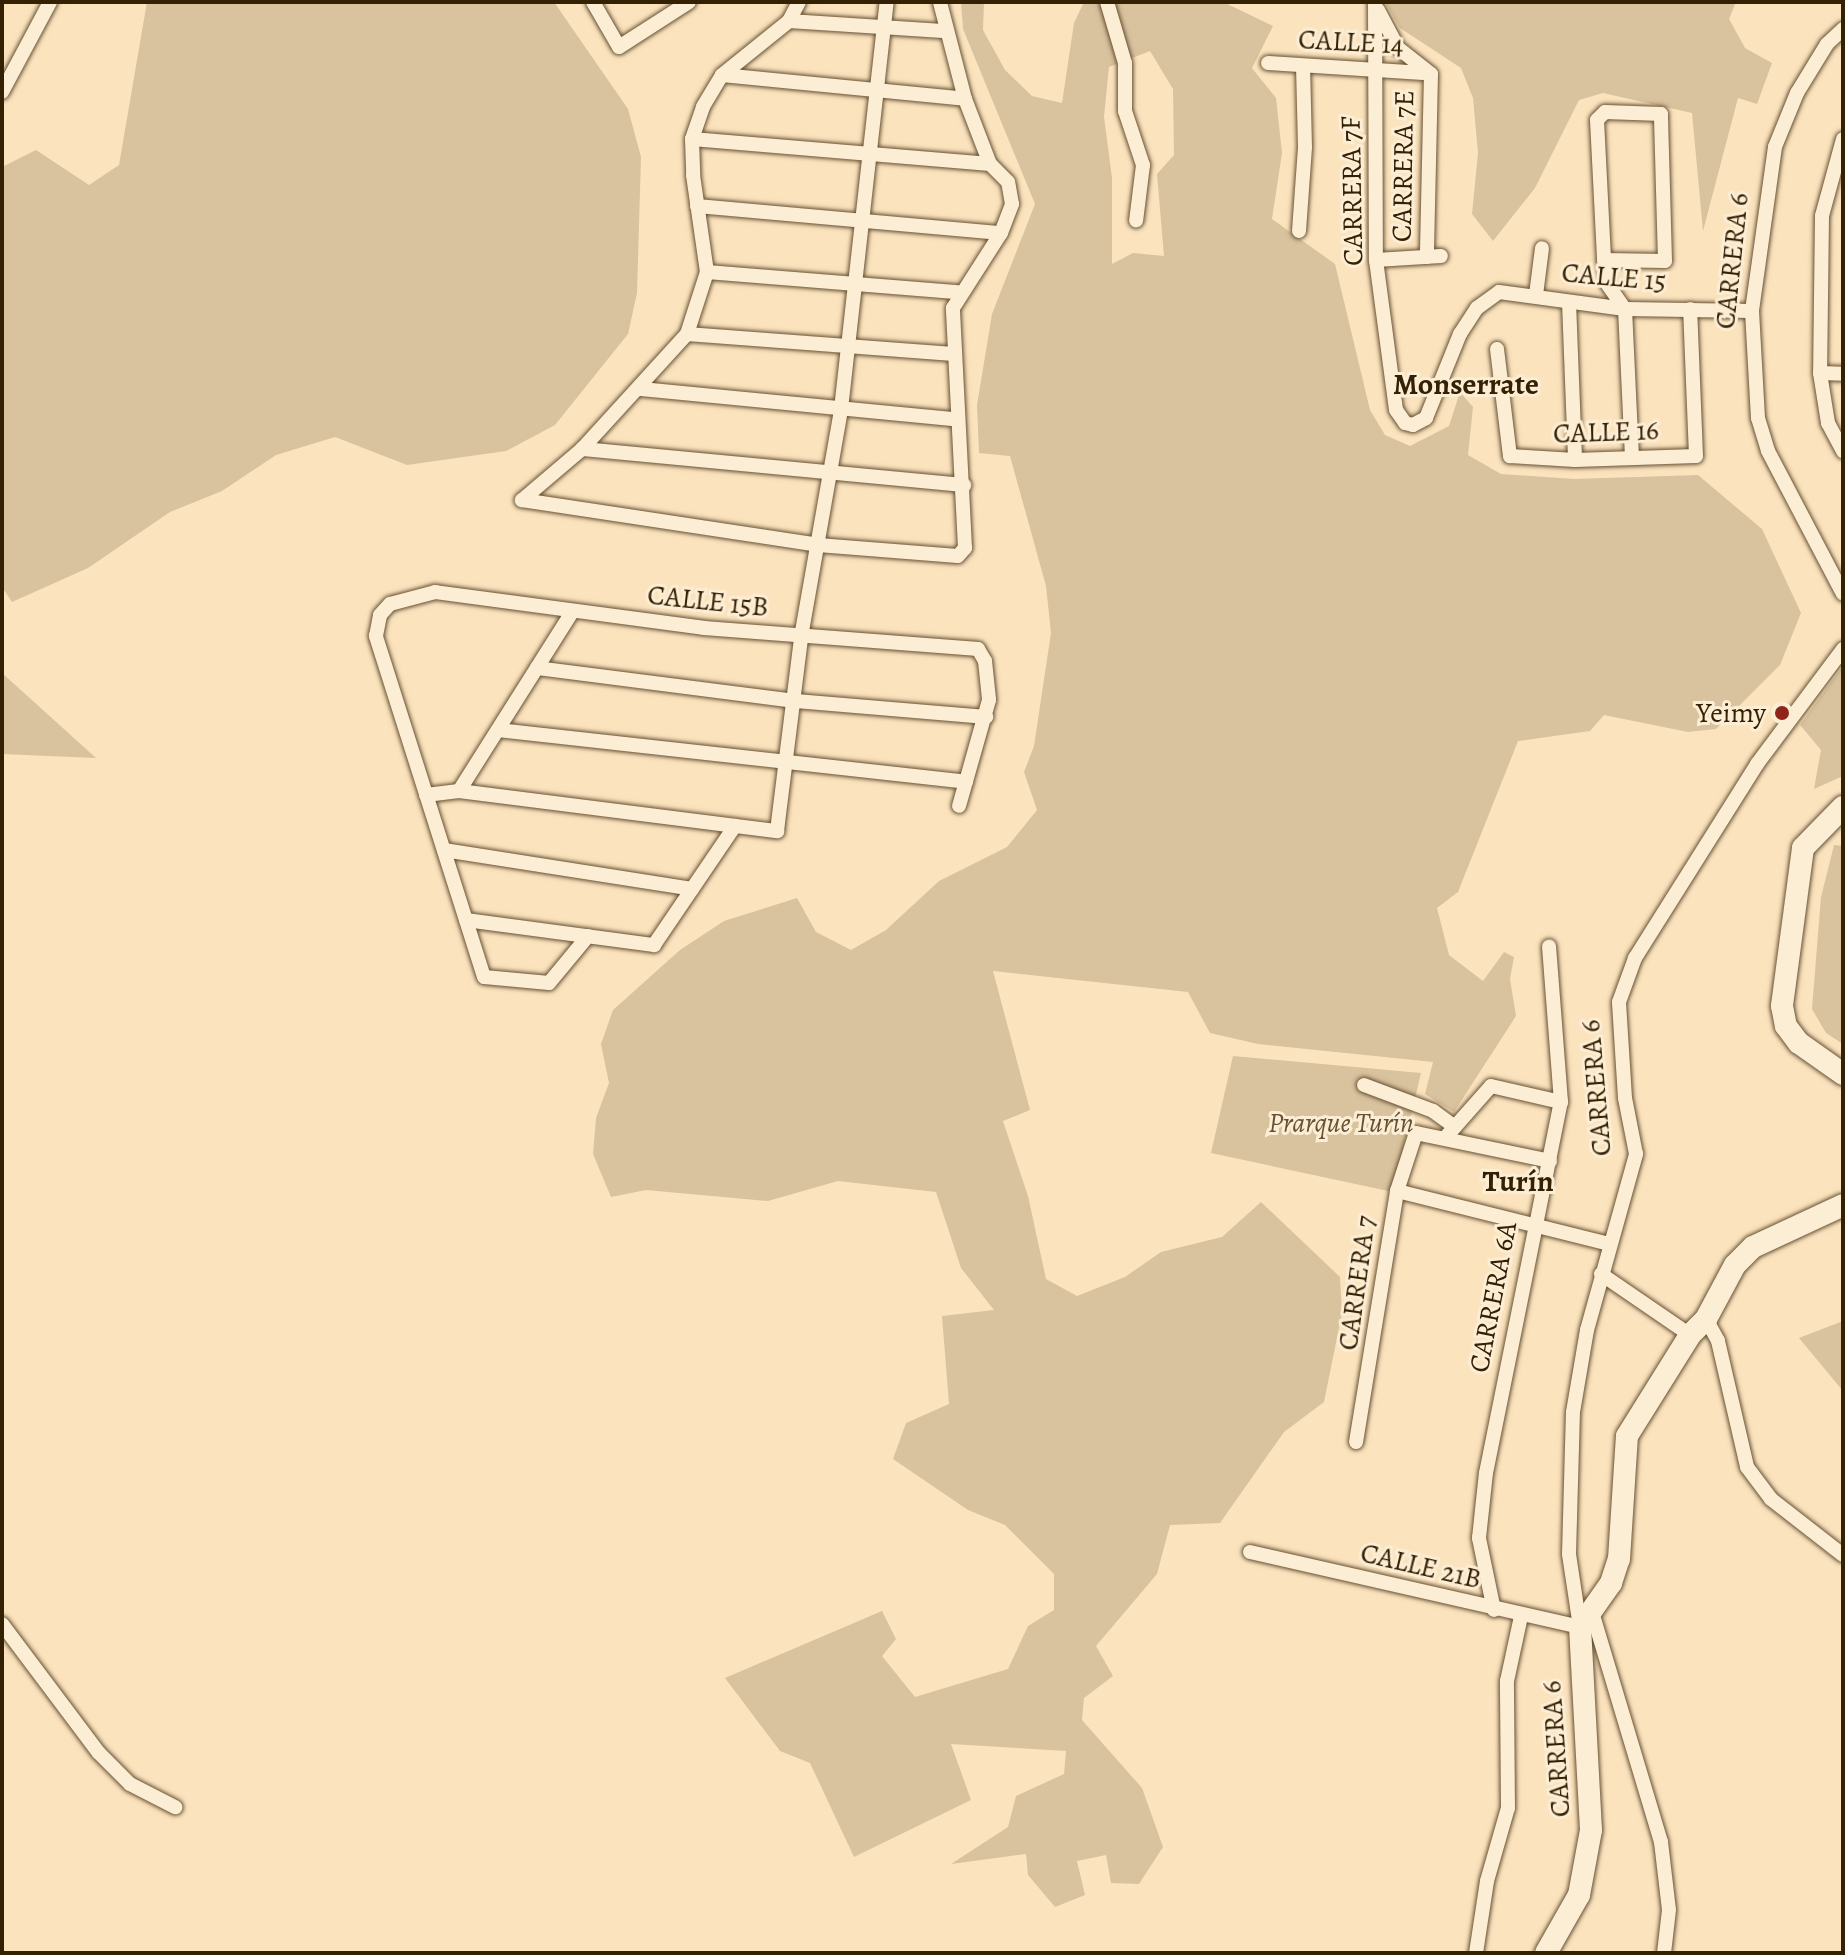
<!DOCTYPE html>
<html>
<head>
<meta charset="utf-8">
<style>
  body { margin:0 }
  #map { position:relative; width:1845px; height:1955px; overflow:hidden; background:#fbe3be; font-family:Alegreya,serif }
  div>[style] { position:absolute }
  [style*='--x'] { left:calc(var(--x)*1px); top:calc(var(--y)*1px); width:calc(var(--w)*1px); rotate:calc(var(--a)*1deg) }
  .green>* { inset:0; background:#d9c29e }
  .roads { filter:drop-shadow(0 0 2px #665132) drop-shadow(0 0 2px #665132) }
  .street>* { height:14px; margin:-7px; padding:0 7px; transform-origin:7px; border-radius:7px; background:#fcedd5 }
  .secondary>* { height:22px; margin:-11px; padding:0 11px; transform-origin:11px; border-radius:11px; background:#fcedd5 }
  .dots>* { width:22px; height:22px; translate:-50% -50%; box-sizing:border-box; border:4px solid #fcedd5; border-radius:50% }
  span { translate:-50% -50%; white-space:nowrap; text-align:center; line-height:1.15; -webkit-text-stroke:6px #fcedd5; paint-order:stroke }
  .street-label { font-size:28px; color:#342003 }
  .poi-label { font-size:28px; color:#342003 }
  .right { translate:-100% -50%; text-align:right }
  .park-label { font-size:28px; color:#665132; font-style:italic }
  .neighbourhood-label { font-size:30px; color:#342003; font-weight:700 }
  .frame { position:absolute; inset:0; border:4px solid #342003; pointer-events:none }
</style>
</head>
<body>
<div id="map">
  <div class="green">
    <div style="clip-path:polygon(147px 2px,554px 2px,628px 109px,641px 157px,637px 293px,628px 334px,555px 425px,506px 451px,407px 465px,335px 437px,276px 455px,222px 491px,170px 512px,88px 568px,12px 602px,2px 587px,2px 167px,36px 150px,89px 185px,119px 165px)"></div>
    <div style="clip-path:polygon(evenodd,961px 2px,984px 2px,983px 30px,1005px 70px,1032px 96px,1062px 103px,1074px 23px,1084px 2px,1223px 2px,1273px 26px,1252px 68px,1276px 98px,1282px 153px,1272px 219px,1335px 264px,1370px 410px,1385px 435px,1410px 446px,1449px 426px,1460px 392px,1473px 407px,1468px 455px,1501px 474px,1574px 479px,1698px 475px,1762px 529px,1801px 613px,1780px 665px,1716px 729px,1688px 732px,1604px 715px,1590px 731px,1518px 741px,1458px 892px,1437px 908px,1449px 955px,1483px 981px,1504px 952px,1514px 957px,1510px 979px,1516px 1016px,1454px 1112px,1425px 1094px,1433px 1062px,1258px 1044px,1210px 1033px,1188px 992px,993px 971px,1030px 1110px,1003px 1121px,1028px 1196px,1046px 1279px,1077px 1296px,1125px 1277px,1161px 1252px,1222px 1237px,1261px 1202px,1340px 1277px,1342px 1313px,1324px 1402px,1284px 1432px,1220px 1523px,1170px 1525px,1157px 1574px,1096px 1646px,1113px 1676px,1084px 1698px,1082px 1720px,1142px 1788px,1163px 1847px,1139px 1884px,1111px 1883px,1106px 1855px,1077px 1861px,1085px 1895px,1055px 1907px,1028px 1875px,1026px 1854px,951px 1864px,1008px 1827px,1016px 1796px,1064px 1774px,1066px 1751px,951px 1744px,971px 1800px,854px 1857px,810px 1763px,780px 1751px,725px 1678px,882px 1611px,896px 1639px,882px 1656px,915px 1697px,1008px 1669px,1028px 1626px,1054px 1610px,1054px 1574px,1005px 1525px,968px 1510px,893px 1459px,906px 1423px,949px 1404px,942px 1316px,994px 1310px,961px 1268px,936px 1192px,838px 1181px,768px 1201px,646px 1190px,611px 1197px,593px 1154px,596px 1118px,609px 1083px,601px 1044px,613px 1010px,680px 950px,724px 921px,797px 898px,816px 932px,851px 950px,886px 930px,939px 881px,1007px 847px,1037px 810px,1024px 772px,1034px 746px,1051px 633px,1046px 586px,1010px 456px,979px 453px,977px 405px,992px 314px,1035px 204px,963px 29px,961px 2px,1150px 51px,1173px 89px,1174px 155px,1157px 174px,1164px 256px,1133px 253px,1112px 264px,1112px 178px,1104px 117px,1109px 67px,1150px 51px)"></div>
    <div style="clip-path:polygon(1385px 2px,1736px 2px,1729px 19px,1745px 48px,1772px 63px,1757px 104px,1738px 98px,1703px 231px,1692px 113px,1603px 93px,1579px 100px,1535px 188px,1493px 241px,1472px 214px,1478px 153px,1473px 98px,1461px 68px,1400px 28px)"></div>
    <div style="clip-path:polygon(1843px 666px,1843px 776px,1814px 789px,1821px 750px,1800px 725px)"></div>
    <div style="clip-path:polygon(2px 673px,96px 758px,2px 754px)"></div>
    <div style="clip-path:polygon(1834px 845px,1843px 846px,1843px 1044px,1826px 1033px,1812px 1009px,1821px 897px)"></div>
    <div style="clip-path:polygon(1233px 1056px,1421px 1073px,1393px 1192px,1211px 1153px)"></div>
    <div style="clip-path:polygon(1843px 1321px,1843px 1391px,1799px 1338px)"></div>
  </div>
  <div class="roads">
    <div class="street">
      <div style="--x:593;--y:2;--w:52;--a:60"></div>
      <div style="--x:619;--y:47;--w:83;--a:-32.7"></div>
      <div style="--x:799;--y:2;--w:21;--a:118"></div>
      <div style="--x:789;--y:21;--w:86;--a:141.1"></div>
      <div style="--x:722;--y:75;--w:37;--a:121"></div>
      <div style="--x:703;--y:107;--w:34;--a:109"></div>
      <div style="--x:692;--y:139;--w:36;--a:88"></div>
      <div style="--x:693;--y:175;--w:98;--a:81.8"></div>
      <div style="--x:707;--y:272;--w:65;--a:107.9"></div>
      <div style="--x:687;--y:334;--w:156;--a:132.4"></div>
      <div style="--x:582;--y:449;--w:79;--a:139.6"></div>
      <div style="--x:522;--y:500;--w:299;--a:8.6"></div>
      <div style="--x:818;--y:545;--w:140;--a:4.5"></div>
      <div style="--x:958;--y:556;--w:11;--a:-49"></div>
      <div style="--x:965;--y:548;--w:240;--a:-92.9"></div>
      <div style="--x:953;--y:308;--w:89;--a:-57.4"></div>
      <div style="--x:1001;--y:233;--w:31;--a:-69"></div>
      <div style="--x:1012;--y:204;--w:22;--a:-100"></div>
      <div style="--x:1008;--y:182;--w:25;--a:-135"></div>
      <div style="--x:990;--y:164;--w:70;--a:-111"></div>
      <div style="--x:965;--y:99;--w:100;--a:-104.5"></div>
      <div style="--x:1107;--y:2;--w:64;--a:73.6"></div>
      <div style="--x:1125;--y:63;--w:48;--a:90"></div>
      <div style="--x:1125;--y:111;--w:57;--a:71.6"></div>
      <div style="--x:1143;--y:165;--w:56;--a:97.1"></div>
      <div style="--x:1375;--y:2;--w:258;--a:89.8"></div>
      <div style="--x:1376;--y:260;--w:151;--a:82.4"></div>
      <div style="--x:1396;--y:410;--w:16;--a:55"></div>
      <div style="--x:1405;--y:423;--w:8;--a:14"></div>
      <div style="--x:1413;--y:425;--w:15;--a:-28"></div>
      <div style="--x:1426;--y:418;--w:91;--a:-68"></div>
      <div style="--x:1460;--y:334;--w:31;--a:-57"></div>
      <div style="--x:1477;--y:308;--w:27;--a:-36"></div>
      <div style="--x:1499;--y:292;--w:127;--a:7.7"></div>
      <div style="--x:1625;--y:309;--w:127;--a:0.9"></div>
      <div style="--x:1378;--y:10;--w:43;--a:62.2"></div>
      <div style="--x:1398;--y:48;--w:42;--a:38.2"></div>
      <div style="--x:1431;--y:74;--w:183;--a:91.3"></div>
      <div style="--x:789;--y:21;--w:154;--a:3.7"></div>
      <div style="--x:1843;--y:29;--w:22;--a:137"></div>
      <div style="--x:1827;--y:44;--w:57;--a:121.5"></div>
      <div style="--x:1797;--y:93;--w:58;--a:112.2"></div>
      <div style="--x:1775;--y:147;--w:166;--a:98"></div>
      <div style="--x:1752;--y:311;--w:107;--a:86.8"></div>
      <div style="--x:1758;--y:418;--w:34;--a:73"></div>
      <div style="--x:1768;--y:451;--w:161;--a:62.3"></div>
      <div style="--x:1268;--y:63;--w:156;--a:3.7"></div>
      <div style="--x:722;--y:75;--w:244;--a:5.6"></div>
      <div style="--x:2;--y:92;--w:102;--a:-61.9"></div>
      <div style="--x:692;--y:139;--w:299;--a:4.8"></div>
      <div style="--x:1843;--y:139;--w:80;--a:105.3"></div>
      <div style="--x:1822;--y:216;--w:157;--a:90.7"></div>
      <div style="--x:1820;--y:373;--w:51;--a:80.9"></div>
      <div style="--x:1828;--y:423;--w:32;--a:62"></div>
      <div style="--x:697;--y:206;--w:305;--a:5.1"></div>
      <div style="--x:1299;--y:231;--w:84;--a:-85.9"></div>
      <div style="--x:1305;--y:147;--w:81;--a:-91.4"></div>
      <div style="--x:1376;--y:260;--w:65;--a:-3.5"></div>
      <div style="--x:1604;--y:260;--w:61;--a:0.9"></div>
      <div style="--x:1665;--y:261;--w:147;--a:-91.6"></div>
      <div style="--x:1661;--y:114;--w:56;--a:-178"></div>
      <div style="--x:1605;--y:112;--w:11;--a:135"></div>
      <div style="--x:1597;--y:120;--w:140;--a:87.1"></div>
      <div style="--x:1604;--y:260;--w:25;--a:81"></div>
      <div style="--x:1608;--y:285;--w:29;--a:55"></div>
      <div style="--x:1625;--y:309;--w:147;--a:87.3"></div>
      <div style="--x:707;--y:272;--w:252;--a:4.6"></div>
      <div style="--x:1536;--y:295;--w:47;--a:-82.7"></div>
      <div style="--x:1569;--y:302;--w:158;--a:87.8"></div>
      <div style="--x:687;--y:334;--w:267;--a:4.3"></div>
      <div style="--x:1497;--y:349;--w:108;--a:83.1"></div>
      <div style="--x:1510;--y:456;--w:65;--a:3.5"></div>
      <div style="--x:1575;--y:460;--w:121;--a:-1.9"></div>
      <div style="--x:1696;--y:456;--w:147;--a:-92.3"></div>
      <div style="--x:1820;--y:373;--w:23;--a:2"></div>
      <div style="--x:641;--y:389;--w:315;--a:5.5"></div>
      <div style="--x:582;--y:449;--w:384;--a:5.4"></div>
      <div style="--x:537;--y:668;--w:261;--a:7.3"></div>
      <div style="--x:796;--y:701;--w:191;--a:4.8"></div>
      <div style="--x:498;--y:730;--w:471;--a:6.3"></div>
      <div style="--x:459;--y:791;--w:212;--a:-57.7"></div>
      <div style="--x:426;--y:795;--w:33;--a:-7"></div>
      <div style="--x:459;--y:791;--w:321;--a:7.2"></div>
      <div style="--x:777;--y:831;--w:195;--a:-82.9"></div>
      <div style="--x:801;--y:637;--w:231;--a:-80"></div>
      <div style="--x:841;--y:409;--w:410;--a:-83.6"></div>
      <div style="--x:444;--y:850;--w:251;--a:8.9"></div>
      <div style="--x:466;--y:920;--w:190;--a:7.6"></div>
      <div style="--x:654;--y:945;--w:144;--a:-55.8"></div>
      <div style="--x:588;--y:936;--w:61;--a:129.7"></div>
      <div style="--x:549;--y:983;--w:65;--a:-174.7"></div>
      <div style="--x:484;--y:977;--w:358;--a:-107.6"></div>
      <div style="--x:376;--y:636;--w:21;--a:-79"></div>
      <div style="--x:380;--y:615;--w:15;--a:-48"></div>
      <div style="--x:390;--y:604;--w:47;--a:-14.9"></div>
      <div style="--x:435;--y:592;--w:271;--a:7.6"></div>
      <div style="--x:704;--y:628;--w:275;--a:4.4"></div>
      <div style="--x:978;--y:649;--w:14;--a:60"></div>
      <div style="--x:985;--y:661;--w:39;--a:84"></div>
      <div style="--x:989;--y:700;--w:110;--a:105.8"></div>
      <div style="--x:1364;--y:1085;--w:74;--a:20.6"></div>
      <div style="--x:1433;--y:1111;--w:27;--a:36"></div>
      <div style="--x:1445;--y:1138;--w:69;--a:-48.5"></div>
      <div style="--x:1491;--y:1086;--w:72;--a:12.9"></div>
      <div style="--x:1397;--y:1191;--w:219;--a:14"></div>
      <div style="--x:1601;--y:1274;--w:108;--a:34.4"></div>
      <div style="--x:1706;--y:1319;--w:25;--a:61"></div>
      <div style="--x:1718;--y:1341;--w:129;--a:77"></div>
      <div style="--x:1747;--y:1467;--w:40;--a:53"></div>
      <div style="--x:1771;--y:1499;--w:91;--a:37.9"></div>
      <div style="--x:1356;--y:1442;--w:254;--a:-80.7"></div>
      <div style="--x:1397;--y:1191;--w:61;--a:-71.9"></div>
      <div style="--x:1416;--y:1133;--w:137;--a:11.8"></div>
      <div style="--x:1250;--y:1552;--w:338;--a:12.8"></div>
      <div style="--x:1580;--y:1627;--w:74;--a:-98.6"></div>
      <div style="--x:1569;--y:1554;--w:142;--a:-88.4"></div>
      <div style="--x:1573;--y:1412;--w:83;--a:-80.3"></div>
      <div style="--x:1587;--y:1330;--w:183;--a:-74.4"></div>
      <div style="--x:1636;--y:1154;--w:57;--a:-101.1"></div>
      <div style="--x:1625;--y:1098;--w:96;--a:-93.6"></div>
      <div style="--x:1619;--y:1002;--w:47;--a:-70"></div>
      <div style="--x:1635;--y:958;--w:229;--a:-57.8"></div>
      <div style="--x:1757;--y:764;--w:144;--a:-53.2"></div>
      <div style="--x:1494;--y:1610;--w:74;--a:-101.8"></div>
      <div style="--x:1479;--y:1538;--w:65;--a:-83.9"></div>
      <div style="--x:1486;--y:1473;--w:379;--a:-78.6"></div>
      <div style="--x:1561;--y:1102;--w:156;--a:-94.4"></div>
      <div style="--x:1592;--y:1612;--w:240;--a:73.3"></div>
      <div style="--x:1661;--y:1842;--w:68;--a:83.3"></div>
      <div style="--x:1669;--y:1910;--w:43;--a:96.6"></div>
      <div style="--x:2;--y:1624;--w:161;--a:53.1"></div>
      <div style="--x:99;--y:1753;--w:44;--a:45"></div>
      <div style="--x:130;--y:1784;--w:51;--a:27.1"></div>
      <div style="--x:1476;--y:1953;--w:73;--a:-81.3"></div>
      <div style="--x:1487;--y:1881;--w:76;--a:-74"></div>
      <div style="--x:1508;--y:1808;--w:127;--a:-90.5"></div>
      <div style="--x:1507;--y:1681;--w:66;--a:-77.8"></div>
    </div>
    <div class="secondary">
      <div style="--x:1843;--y:807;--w:57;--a:134.3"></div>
      <div style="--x:1803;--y:848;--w:159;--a:97.6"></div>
      <div style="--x:1782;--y:1006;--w:20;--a:79"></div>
      <div style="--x:1786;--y:1026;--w:21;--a:53"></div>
      <div style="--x:1799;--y:1043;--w:54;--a:35.2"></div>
      <div style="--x:1546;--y:1953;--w:67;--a:-60.4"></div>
      <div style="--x:1579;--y:1895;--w:66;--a:-79.5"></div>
      <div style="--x:1591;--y:1830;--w:203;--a:-93.1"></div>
      <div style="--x:1580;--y:1627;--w:54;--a:-54.8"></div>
      <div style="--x:1611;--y:1583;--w:25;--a:-72"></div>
      <div style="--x:1619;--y:1559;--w:123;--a:-86.3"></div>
      <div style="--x:1627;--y:1436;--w:119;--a:-58"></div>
      <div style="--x:1690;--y:1335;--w:23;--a:-45"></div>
      <div style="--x:1706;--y:1319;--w:61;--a:-61.8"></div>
      <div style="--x:1735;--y:1265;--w:25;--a:-45"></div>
      <div style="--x:1753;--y:1247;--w:99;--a:-25"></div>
    </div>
  </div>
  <div class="dots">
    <div style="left:1782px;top:713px;background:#8f2418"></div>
  </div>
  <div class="street-label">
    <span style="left:1351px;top:42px;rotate:3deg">CALLE 14</span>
    <span style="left:1403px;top:166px;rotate:-89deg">CARRERA 7E</span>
    <span style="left:1352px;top:191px;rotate:-91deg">CARRERA 7F</span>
    <span style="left:1732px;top:261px;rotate:-84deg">CARRERA 6</span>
    <span style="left:1614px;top:277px;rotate:5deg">CALLE 15</span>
    <span style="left:1606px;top:432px;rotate:-2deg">CALLE 16</span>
    <span style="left:708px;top:601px;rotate:6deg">CALLE 15B</span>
    <span style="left:1596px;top:1088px;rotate:-95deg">CARRERA 6</span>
    <span style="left:1357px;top:1283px;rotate:-82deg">CARRERA 7</span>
    <span style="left:1493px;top:1297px;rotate:-79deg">CARRERA 6A</span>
    <span style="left:1421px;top:1566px;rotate:13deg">CALLE 21B</span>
    <span style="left:1556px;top:1749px;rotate:-94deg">CARRERA 6</span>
  </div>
  <div class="poi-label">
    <span class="right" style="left:1766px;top:713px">Yeimy</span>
  </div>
  <div class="park-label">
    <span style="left:1341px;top:1123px">Prarque Turín</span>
  </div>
  <div class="neighbourhood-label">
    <span style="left:1466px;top:384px">Monserrate</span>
    <span style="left:1518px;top:1181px">Turín</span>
  </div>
  <div class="frame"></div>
</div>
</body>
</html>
